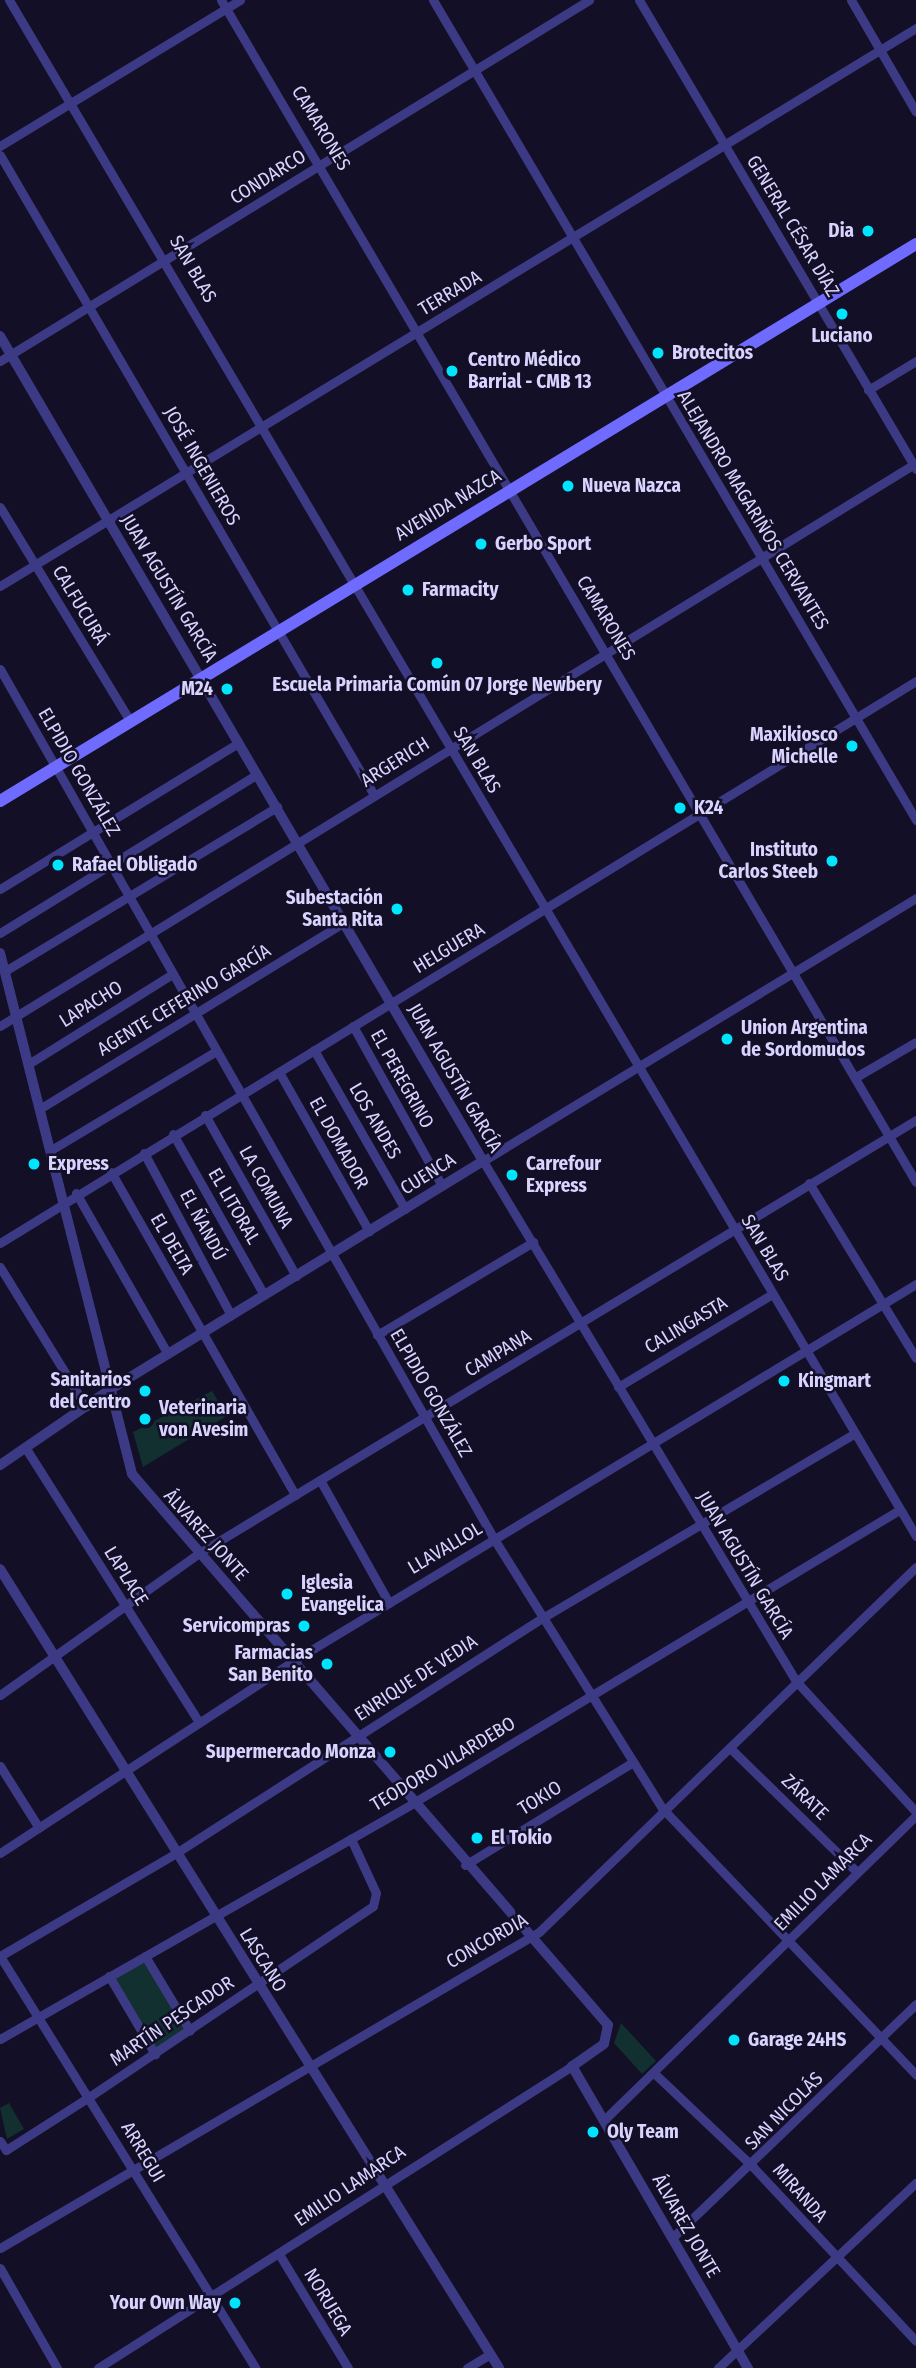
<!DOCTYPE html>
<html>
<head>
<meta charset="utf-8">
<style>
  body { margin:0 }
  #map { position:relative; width:916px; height:2368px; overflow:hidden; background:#130f26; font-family:"Fira Sans Condensed",sans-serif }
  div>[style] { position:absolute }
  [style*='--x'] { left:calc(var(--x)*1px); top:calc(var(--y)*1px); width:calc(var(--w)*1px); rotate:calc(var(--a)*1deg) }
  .green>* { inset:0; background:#12302f }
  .minor>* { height:9px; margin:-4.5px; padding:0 4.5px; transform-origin:4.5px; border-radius:4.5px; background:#3d3a85 }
  .tertiary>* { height:10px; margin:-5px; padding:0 5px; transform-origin:5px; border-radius:5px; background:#3d3a85 }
  .secondary>* { height:12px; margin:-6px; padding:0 6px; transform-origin:6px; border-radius:6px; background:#6f6bff }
  .dots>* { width:19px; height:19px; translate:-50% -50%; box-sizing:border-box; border:4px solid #130f26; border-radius:50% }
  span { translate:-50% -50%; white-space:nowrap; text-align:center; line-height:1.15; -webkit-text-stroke:5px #130f26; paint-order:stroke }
  .street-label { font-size:19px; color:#d9d4ff }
  .poi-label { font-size:19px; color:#d9d4ff; font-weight:700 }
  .right { translate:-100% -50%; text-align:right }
  .left { translate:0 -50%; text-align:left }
</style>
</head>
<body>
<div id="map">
  <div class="green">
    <div style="clip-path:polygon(212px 1391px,227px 1416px,143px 1467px,133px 1432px)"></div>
    <div style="clip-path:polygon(145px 1956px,190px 2031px,155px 2054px,109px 1976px)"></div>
    <div style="clip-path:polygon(621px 2023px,656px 2061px,642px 2074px,614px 2043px)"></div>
    <div style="clip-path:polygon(9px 2103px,24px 2129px,7px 2139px,0 2108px)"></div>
  </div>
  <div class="minor">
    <div style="--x:9;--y:0;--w:1784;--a:59.44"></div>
    <div style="--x:221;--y:0;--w:1371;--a:59.55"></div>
    <div style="--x:433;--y:0;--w:952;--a:59.5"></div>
    <div style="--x:639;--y:0;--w:545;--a:59.43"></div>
    <div style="--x:851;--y:0;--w:129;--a:59.9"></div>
    <div style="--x:0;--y:146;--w:281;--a:-31.3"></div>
    <div style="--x:0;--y:155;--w:741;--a:59.7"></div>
    <div style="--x:0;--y:361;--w:691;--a:-31.5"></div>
    <div style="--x:868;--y:390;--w:56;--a:-31.1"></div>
    <div style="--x:0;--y:507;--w:250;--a:58.7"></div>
    <div style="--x:0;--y:586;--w:1073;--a:-31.35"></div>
    <div style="--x:0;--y:669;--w:1000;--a:60.41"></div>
    <div style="--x:494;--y:1539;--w:319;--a:58"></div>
    <div style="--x:663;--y:1809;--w:367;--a:46.4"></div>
    <div style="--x:0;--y:889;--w:279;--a:-31.5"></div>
    <div style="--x:916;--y:898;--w:507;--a:148.73"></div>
    <div style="--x:483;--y:1161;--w:607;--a:58.96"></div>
    <div style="--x:796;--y:1681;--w:178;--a:47.5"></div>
    <div style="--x:0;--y:933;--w:302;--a:-31.7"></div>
    <div style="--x:5;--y:971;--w:318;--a:-31.1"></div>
    <div style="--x:0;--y:1026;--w:1075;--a:-31.58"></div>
    <div style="--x:353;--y:1026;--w:183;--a:60.9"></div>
    <div style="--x:314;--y:1050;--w:183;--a:60.2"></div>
    <div style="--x:30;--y:1063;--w:166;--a:-32"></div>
    <div style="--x:279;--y:1072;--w:183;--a:60.5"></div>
    <div style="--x:856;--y:1077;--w:69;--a:-30.3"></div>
    <div style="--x:41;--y:1108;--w:356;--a:-31.5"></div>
    <div style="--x:205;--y:1115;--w:185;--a:60.5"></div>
    <div style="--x:173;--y:1134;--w:185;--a:60.5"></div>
    <div style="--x:51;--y:1150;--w:191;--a:-30.9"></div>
    <div style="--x:144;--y:1153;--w:184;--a:61.8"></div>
    <div style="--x:111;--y:1172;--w:372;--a:60.3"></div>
    <div style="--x:809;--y:1183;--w:205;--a:58.6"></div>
    <div style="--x:76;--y:1193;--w:185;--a:60.3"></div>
    <div style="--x:0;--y:1243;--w:1075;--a:-31.53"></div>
    <div style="--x:0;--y:1267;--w:164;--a:58.4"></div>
    <div style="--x:377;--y:1335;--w:182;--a:-30.8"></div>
    <div style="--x:618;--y:1387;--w:180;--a:-31.1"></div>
    <div style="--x:25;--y:1447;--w:325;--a:57.7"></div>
    <div style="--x:320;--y:1480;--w:141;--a:60.7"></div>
    <div style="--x:0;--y:1695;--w:244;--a:-35.5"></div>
    <div style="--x:199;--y:1553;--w:838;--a:-31.13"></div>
    <div style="--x:730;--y:1748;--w:176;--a:44.3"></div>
    <div style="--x:0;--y:1766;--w:73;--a:57.8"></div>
    <div style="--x:0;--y:1853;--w:350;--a:-33.2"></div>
    <div style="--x:293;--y:1661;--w:728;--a:-31.18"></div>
    <div style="--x:465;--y:1865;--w:197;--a:-31.5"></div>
    <div style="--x:0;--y:1956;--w:204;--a:-30.3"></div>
    <div style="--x:176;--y:1853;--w:437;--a:-32.7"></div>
    <div style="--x:544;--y:1617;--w:359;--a:-30.6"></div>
    <div style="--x:0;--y:1956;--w:485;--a:58.2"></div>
    <div style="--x:145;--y:1956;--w:87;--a:59"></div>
    <div style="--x:109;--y:1976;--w:91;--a:59.5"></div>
    <div style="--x:0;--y:2039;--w:476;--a:-29.7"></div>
    <div style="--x:413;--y:1803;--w:567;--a:-31.08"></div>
    <div style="--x:654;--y:2073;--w:137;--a:43.5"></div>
    <div style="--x:753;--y:2167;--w:238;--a:46.9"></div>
    <div style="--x:604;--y:2120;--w:436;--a:-44.3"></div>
    <div style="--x:0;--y:2141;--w:11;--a:56"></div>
    <div style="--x:6;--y:2150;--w:98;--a:-32.6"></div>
    <div style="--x:89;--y:2097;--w:342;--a:-33.9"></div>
    <div style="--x:373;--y:1906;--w:13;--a:-77"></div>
    <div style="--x:376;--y:1893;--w:60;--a:-114.8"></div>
    <div style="--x:672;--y:2238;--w:338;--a:-43.8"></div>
    <div style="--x:0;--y:2248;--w:625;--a:-30.38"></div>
    <div style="--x:539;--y:1932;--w:525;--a:-44.07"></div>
    <div style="--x:279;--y:2254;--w:133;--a:58.8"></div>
    <div style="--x:0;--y:2268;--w:115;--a:60.3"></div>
    <div style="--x:98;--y:2368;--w:562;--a:-32.5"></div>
    <div style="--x:467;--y:2368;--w:27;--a:-31"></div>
    <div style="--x:718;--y:2368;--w:271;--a:-43.1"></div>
  </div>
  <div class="tertiary">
    <div style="--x:0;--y:336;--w:956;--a:59.65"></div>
    <div style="--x:483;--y:1161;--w:436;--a:148.5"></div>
    <div style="--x:111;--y:1389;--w:135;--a:145.6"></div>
    <div style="--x:0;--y:953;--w:537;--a:75.78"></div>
    <div style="--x:132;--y:1474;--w:728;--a:49.18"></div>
    <div style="--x:608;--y:2025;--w:19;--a:102"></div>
    <div style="--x:604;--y:2044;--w:39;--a:145"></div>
    <div style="--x:572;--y:2066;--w:350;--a:59.8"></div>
    <div style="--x:0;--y:1569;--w:942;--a:58.01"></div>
  </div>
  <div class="secondary">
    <div style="--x:0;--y:801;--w:1072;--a:-31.3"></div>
  </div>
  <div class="dots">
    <div style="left:868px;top:231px;background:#00e5ff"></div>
    <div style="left:842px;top:314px;background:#00e5ff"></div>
    <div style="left:658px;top:353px;background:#00e5ff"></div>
    <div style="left:452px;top:371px;background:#00e5ff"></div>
    <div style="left:568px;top:486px;background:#00e5ff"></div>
    <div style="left:481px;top:544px;background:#00e5ff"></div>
    <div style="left:408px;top:590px;background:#00e5ff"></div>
    <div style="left:437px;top:663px;background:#00e5ff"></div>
    <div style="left:227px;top:689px;background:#00e5ff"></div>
    <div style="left:852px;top:746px;background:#00e5ff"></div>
    <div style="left:680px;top:808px;background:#00e5ff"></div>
    <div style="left:832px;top:861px;background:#00e5ff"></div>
    <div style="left:58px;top:865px;background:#00e5ff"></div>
    <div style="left:397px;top:909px;background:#00e5ff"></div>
    <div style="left:727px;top:1039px;background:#00e5ff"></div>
    <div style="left:34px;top:1164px;background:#00e5ff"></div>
    <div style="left:512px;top:1175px;background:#00e5ff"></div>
    <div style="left:784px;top:1381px;background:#00e5ff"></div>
    <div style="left:145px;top:1391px;background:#00e5ff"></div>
    <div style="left:145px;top:1419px;background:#00e5ff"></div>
    <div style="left:287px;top:1594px;background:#00e5ff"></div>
    <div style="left:304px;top:1626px;background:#00e5ff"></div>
    <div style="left:327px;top:1664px;background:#00e5ff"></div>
    <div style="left:390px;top:1752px;background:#00e5ff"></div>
    <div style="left:477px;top:1838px;background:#00e5ff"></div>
    <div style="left:734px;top:2040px;background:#00e5ff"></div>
    <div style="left:593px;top:2132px;background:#00e5ff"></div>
    <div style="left:235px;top:2303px;background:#00e5ff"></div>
  </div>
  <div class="street-label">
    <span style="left:321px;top:128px;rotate:59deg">CAMARONES</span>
    <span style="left:268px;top:177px;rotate:-32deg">CONDARCO</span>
    <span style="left:793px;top:226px;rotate:59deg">GENERAL CÉSAR DÍAZ</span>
    <span style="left:193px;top:269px;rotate:60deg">SAN BLAS</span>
    <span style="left:450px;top:293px;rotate:-31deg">TERRADA</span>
    <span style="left:202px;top:466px;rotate:60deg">JOSÉ INGENIEROS</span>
    <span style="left:448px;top:505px;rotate:-31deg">AVENIDA NAZCA</span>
    <span style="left:753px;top:510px;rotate:59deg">ALEJANDRO MAGARIÑOS CERVANTES</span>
    <span style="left:169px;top:588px;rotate:59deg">JUAN AGUSTÍN GARCÍA</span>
    <span style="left:80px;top:605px;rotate:59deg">CALFUCURÁ</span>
    <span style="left:606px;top:618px;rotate:59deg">CAMARONES</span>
    <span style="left:477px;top:760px;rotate:59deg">SAN BLAS</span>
    <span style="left:395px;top:762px;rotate:-32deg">ARGERICH</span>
    <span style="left:79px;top:772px;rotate:60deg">ELPIDIO GONZÁLEZ</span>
    <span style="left:449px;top:948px;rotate:-31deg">HELGUERA</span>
    <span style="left:184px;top:1000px;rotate:-31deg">AGENTE CEFERINO GARCÍA</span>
    <span style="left:91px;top:1004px;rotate:-32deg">LAPACHO</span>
    <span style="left:455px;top:1078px;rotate:60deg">JUAN AGUSTÍN GARCÍA</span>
    <span style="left:402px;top:1079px;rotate:61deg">EL PEREGRINO</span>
    <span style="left:375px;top:1121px;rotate:60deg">LOS ANDES</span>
    <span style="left:339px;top:1143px;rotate:61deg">EL DOMADOR</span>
    <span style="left:428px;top:1174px;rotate:-32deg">CUENCA</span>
    <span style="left:266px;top:1187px;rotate:61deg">LA COMUNA</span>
    <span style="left:234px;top:1206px;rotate:60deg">EL LITORAL</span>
    <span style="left:203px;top:1225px;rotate:62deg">EL ÑANDÚ</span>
    <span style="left:172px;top:1244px;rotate:60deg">EL DELTA</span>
    <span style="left:765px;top:1248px;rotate:59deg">SAN BLAS</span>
    <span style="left:686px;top:1325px;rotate:-31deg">CALINGASTA</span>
    <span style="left:498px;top:1353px;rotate:-31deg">CAMPANA</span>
    <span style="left:431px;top:1393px;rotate:60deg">ELPIDIO GONZÁLEZ</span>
    <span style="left:206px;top:1535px;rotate:48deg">ÁLVAREZ JONTE</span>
    <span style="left:445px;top:1548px;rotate:-31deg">LLAVALLOL</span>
    <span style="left:745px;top:1565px;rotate:59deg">JUAN AGUSTÍN GARCÍA</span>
    <span style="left:126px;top:1576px;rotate:58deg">LAPLACE</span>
    <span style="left:416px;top:1678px;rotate:-33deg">ENRIQUE DE VEDIA</span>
    <span style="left:443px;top:1764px;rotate:-31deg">TEODORO VILARDEBO</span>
    <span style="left:805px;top:1797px;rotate:44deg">ZÁRATE</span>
    <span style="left:540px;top:1798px;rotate:-32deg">TOKIO</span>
    <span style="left:823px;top:1882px;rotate:-45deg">EMILIO LAMARCA</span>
    <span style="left:487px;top:1941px;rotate:-30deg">CONCORDIA</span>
    <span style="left:263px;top:1960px;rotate:58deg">LASCANO</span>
    <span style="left:172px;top:2021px;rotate:-34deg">MARTÍN PESCADOR</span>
    <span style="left:784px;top:2111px;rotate:-45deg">SAN NICOLÁS</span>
    <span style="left:143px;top:2152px;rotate:59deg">ARREGUI</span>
    <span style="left:350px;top:2186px;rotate:-34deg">EMILIO LAMARCA</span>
    <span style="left:800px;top:2193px;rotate:48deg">MIRANDA</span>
    <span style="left:686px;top:2226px;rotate:60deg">ÁLVAREZ JONTE</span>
    <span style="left:328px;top:2302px;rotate:59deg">NORUEGA</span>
  </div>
  <div class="poi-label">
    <span class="right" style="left:854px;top:231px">Dia</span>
    <span style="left:842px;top:336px">Luciano</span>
    <span class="left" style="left:672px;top:353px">Brotecitos</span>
    <span class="left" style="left:468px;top:371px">Centro Médico<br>Barrial - CMB 13</span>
    <span class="left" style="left:582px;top:486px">Nueva Nazca</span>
    <span class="left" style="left:495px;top:544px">Gerbo Sport</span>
    <span class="left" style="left:422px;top:590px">Farmacity</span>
    <span style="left:437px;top:685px">Escuela Primaria Común 07 Jorge Newbery</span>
    <span class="right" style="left:213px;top:689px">M24</span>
    <span class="right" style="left:838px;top:746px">Maxikiosco<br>Michelle</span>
    <span class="left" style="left:694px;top:808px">K24</span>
    <span class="right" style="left:818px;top:861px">Instituto<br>Carlos Steeb</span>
    <span class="left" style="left:72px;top:865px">Rafael Obligado</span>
    <span class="right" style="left:383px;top:909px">Subestación<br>Santa Rita</span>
    <span class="left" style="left:741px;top:1039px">Union Argentina<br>de Sordomudos</span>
    <span class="left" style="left:48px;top:1164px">Express</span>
    <span class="left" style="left:526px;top:1175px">Carrefour<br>Express</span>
    <span class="right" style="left:131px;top:1391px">Sanitarios<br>del Centro</span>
    <span class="left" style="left:798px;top:1381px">Kingmart</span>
    <span class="left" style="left:159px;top:1419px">Veterinaria<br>von Avesim</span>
    <span class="left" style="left:301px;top:1594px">Iglesia<br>Evangelica</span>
    <span class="right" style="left:290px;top:1626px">Servicompras</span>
    <span class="right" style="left:313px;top:1664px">Farmacias<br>San Benito</span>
    <span class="right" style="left:376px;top:1752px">Supermercado Monza</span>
    <span class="left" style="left:491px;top:1838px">El Tokio</span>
    <span class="left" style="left:748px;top:2040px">Garage 24HS</span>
    <span class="left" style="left:607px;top:2132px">Oly Team</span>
    <span class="right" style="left:221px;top:2303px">Your Own Way</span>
  </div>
</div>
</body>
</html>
